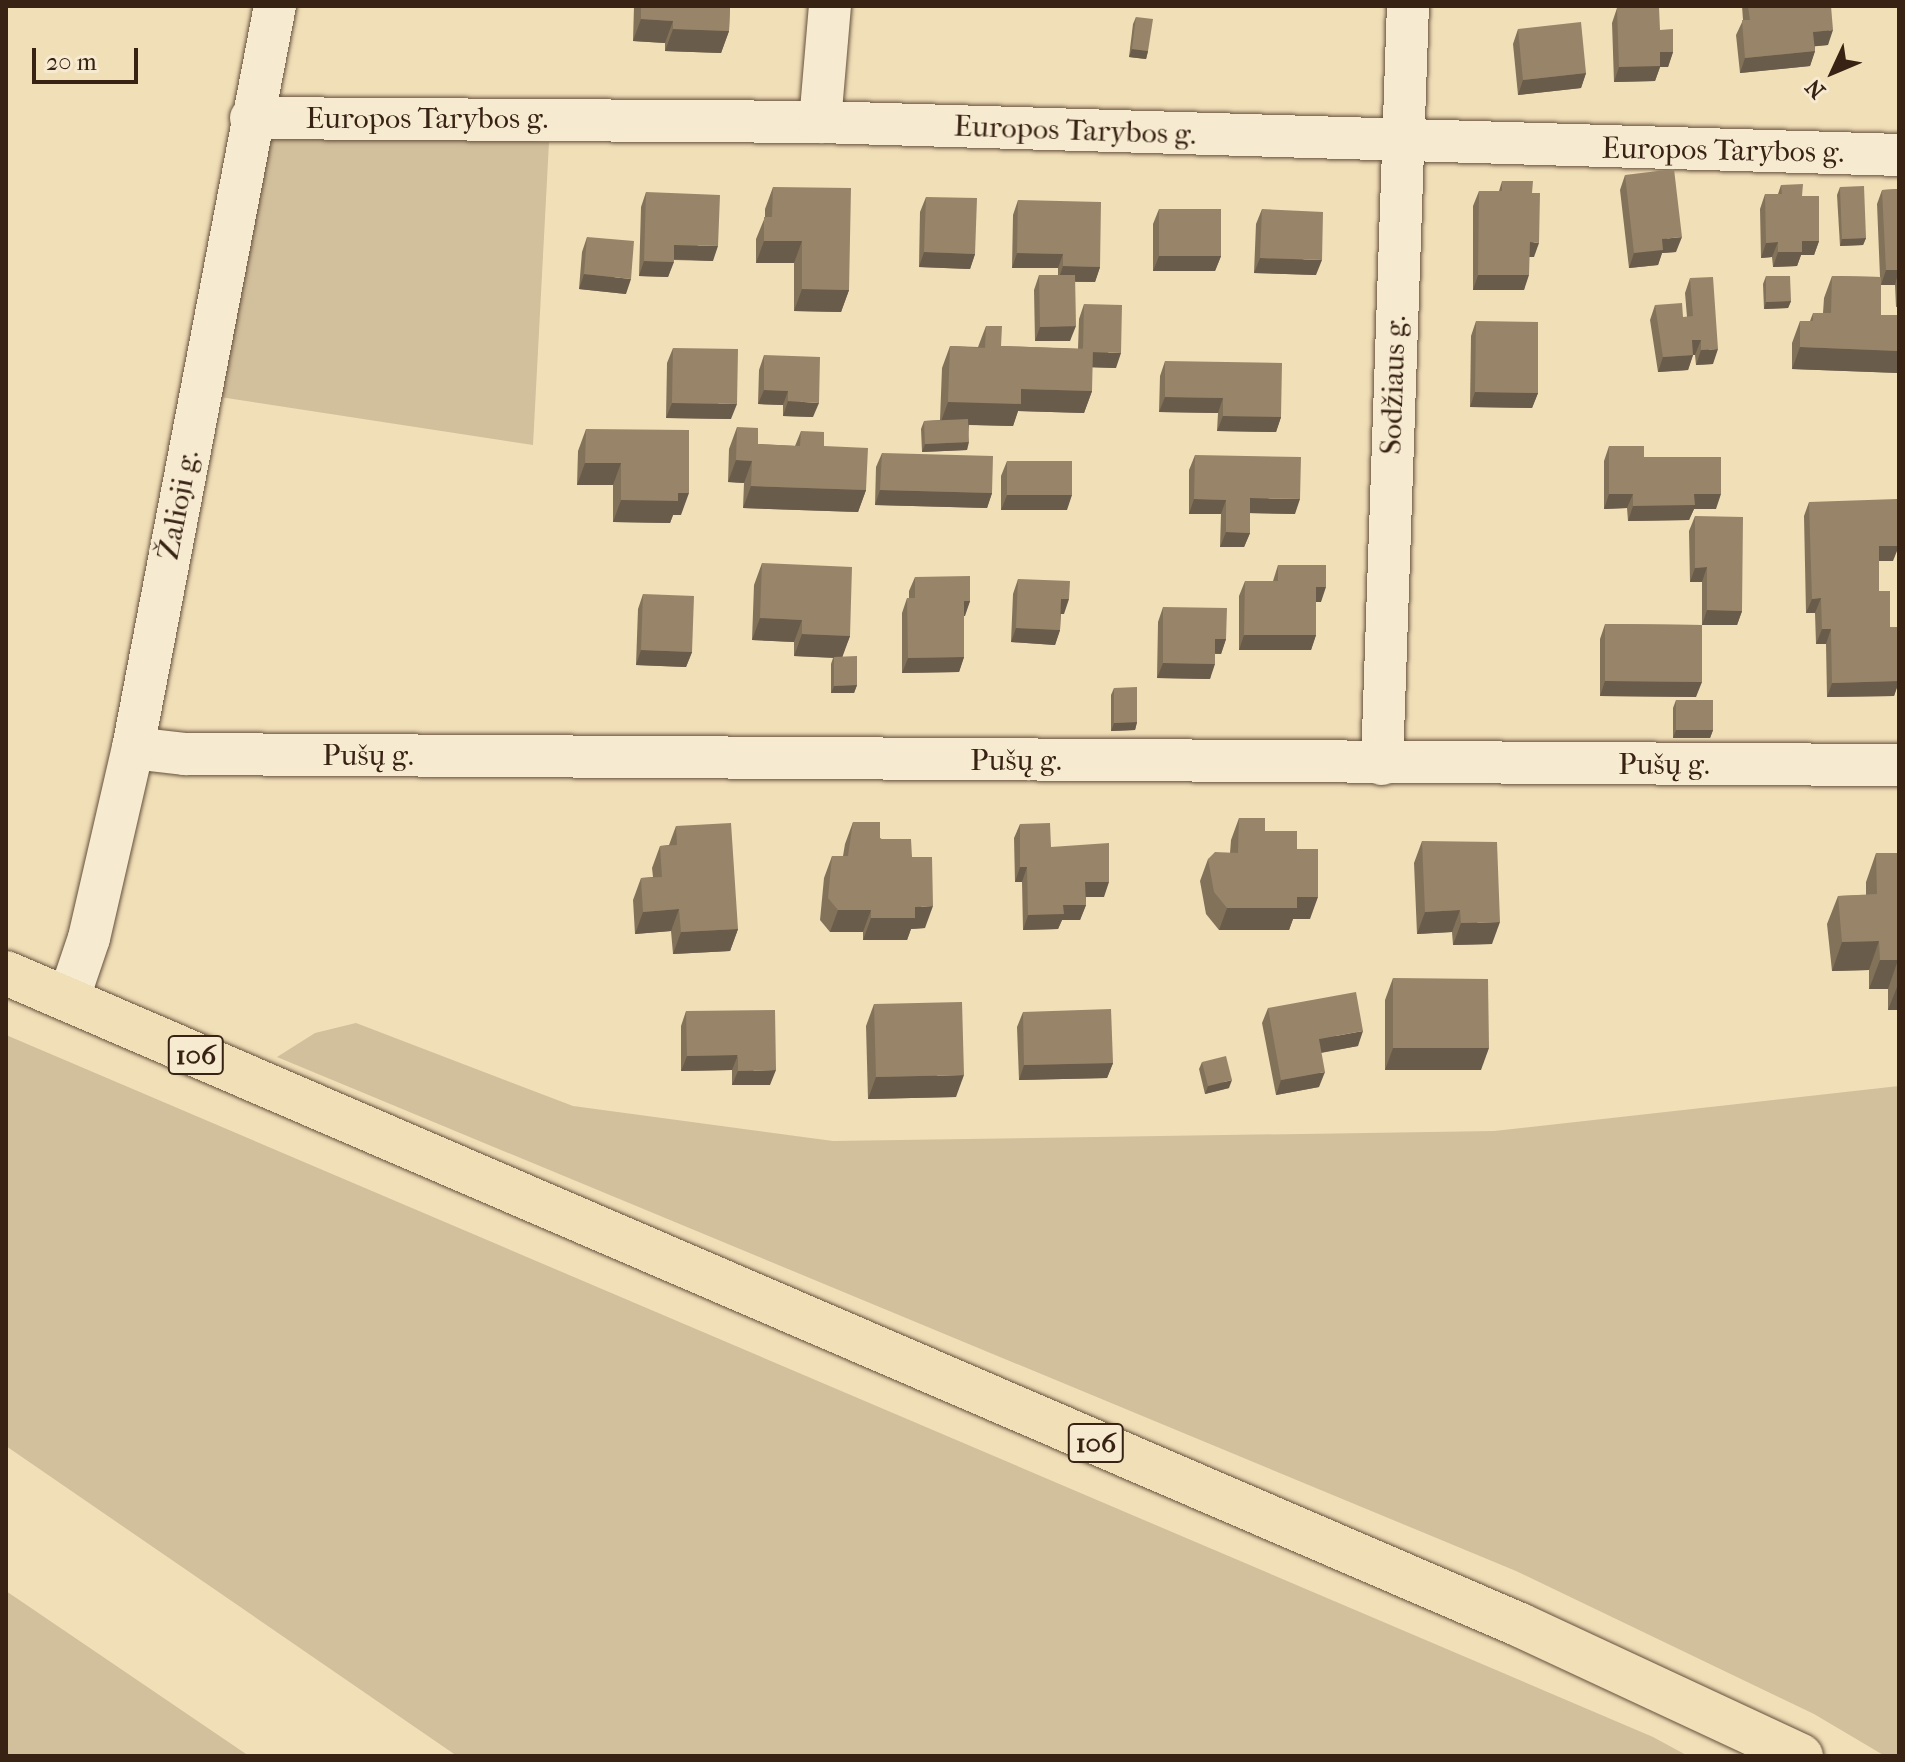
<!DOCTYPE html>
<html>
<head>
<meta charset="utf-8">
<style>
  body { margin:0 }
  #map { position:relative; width:1905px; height:1762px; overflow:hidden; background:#f1dfb8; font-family:"IM FELL French Canon",serif }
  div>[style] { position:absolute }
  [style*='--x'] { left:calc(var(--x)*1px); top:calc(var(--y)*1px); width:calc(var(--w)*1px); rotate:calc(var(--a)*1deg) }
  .green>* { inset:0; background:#d2bf9c }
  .roads { filter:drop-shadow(0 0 2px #66513c) drop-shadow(0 0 2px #66513c) }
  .minor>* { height:42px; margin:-21px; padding:0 21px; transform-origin:21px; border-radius:21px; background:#f6ead1 }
  .primary>* { height:44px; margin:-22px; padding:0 22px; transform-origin:22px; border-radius:22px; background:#f1dfb8 }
  .wall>* { inset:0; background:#83725a }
  .shaded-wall>* { inset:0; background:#6a5c4a }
  .building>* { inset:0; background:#988469 }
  span { translate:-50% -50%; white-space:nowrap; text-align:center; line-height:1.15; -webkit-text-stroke:6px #f6ead1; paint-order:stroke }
  .shield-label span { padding:2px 6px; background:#f6ead1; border:2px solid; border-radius:6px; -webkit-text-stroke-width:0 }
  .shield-label { font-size:28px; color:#382213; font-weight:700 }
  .street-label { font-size:30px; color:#382213 }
  .frame { position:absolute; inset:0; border:8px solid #382213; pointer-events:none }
  .north { position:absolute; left:1793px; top:32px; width:80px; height:80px; -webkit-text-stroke:6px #f6ead1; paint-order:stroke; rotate:226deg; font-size:22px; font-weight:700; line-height:32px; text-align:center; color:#382213 }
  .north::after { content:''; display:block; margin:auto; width:28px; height:36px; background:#382213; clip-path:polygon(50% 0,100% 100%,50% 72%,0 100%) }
  .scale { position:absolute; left:32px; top:48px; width:106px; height:36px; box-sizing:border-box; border:4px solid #382213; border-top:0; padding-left:10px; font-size:24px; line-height:28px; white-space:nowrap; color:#382213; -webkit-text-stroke:6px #f6ead1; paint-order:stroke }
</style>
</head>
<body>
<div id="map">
  <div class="green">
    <div style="clip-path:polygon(271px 127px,549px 142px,533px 445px,220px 397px)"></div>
    <div style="clip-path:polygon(356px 1023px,573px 1106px,833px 1141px,1494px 1131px,1899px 1086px,1899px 1756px,1885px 1756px,1814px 1714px,1516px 1571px,277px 1057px,315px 1033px)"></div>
    <div style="clip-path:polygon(6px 1035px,1653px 1737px,1688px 1756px,457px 1756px,6px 1446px)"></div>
    <div style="clip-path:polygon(6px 1591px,249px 1756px,6px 1756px)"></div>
  </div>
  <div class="roads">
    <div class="minor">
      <div style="--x:251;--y:118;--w:569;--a:0.4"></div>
      <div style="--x:820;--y:122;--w:1080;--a:1.75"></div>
      <div style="--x:820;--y:122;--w:116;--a:-85.1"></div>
      <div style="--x:133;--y:748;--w:52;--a:6.6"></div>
      <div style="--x:185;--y:754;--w:1714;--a:0.37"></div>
      <div style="--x:1382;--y:764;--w:758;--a:-88.04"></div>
      <div style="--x:68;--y:1000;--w:65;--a:-71.3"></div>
      <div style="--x:89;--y:938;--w:195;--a:-77"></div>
      <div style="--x:133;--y:748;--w:755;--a:-79.17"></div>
    </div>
    <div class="primary">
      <div style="--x:6;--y:973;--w:1648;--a:23.3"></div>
      <div style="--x:1520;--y:1625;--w:310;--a:25"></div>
    </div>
  </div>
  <div class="wall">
    <div style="clip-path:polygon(634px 6px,730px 6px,729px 31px,721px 53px,665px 51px,665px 43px,633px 41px)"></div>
    <div style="clip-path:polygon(1742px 6px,1836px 6px,1831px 6px,1828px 45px,1815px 46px,1815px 51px,1810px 66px,1740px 73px,1736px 35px,1743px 20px)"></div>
    <div style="clip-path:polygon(1617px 8px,1673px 52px,1668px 67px,1660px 67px,1655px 81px,1614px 82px,1612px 23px)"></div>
    <div style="clip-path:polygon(1136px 17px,1148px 51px,1146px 59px,1129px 57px,1133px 24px)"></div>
    <div style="clip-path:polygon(1518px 29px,1586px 73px,1581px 88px,1518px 95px,1513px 44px)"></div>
    <div style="clip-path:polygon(1625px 175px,1676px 252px,1662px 253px,1658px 265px,1629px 268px,1620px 190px)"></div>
    <div style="clip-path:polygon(1502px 181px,1532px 193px,1534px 257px,1529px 257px,1524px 290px,1473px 290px,1473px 206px,1479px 191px,1499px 191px)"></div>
    <div style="clip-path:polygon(1781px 185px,1802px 196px,1819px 241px,1814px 255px,1801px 255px,1797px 266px,1773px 267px,1772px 257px,1761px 258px,1760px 209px,1765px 194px,1778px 194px)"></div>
    <div style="clip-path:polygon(773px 187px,849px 290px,841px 312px,794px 311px,794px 263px,756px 263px,756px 239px,765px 217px,765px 209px)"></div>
    <div style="clip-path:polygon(1840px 187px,1866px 238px,1863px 245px,1840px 246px,1837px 195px)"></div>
    <div style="clip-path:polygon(1899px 189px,1899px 307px,1896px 307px,1895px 285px,1881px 285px,1881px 315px,1899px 315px,1899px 373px,1792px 369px,1792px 343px,1800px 321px,1810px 321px,1813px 313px,1823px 313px,1824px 298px,1832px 276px,1880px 277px,1877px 204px,1882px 190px)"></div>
    <div style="clip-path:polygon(646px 192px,713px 261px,674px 260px,668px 277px,639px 276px,641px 207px)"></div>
    <div style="clip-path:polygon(926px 197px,975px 254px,970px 269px,919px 267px,920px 212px)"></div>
    <div style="clip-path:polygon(1018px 200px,1100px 267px,1095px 282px,1075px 282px,1070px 341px,1035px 341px,1034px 290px,1039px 275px,1058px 275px,1058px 268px,1012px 268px,1013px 215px)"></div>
    <div style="clip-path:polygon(1159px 209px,1221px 256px,1215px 271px,1153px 271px,1153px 224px)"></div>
    <div style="clip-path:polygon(1262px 209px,1316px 275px,1254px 273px,1256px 224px)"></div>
    <div style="clip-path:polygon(587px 237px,626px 294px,579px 289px,582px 252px)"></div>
    <div style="clip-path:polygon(1766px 276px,1791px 301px,1788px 308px,1764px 309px,1763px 284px)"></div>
    <div style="clip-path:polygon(1690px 278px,1713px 364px,1696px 365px,1695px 355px,1693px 355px,1688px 370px,1658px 372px,1650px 320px,1655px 305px,1683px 317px,1687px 317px,1685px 293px)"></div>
    <div style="clip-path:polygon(1084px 304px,1116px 368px,1092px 367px,1092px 391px,1084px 413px,1018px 411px,1013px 426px,969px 425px,967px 450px,922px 452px,921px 429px,924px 421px,940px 420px,942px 368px,950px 346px,978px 347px,986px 326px,1001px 346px,1078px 349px,1079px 319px)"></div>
    <div style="clip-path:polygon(1476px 321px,1538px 393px,1532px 408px,1470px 407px,1471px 336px)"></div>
    <div style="clip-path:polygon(673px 348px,731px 419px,666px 418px,667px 363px)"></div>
    <div style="clip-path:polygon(764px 355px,813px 417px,783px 416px,783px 405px,758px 404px,759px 370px)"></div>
    <div style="clip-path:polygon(1165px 361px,1281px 417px,1276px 432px,1217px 431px,1218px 413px,1159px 412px,1160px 376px)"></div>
    <div style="clip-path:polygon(737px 427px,758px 444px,795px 446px,801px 431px,824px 446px,866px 490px,858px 512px,743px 508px,744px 483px,728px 482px,729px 449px)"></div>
    <div style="clip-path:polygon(586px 429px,681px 515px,673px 515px,670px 523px,613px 522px,613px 485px,577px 485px,578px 451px)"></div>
    <div style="clip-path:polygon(1609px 446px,1644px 457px,1716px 509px,1694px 509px,1689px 520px,1628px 521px,1627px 508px,1604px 509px,1604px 461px)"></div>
    <div style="clip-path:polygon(882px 453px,992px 493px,987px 508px,875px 505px,876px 467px)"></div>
    <div style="clip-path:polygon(1195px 455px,1295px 514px,1250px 513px,1250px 533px,1244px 547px,1220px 547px,1221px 514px,1189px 514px,1189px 470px)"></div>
    <div style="clip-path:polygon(1007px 461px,1067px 510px,1001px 510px,1001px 476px)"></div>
    <div style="clip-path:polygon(1809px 502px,1893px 561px,1879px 561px,1879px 591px,1890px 627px,1899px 663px,1899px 682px,1894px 696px,1827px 697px,1826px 644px,1816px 644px,1815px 613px,1806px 613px,1804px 516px)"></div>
    <div style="clip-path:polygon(1695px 516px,1742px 611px,1737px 625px,1702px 625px,1696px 697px,1600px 696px,1600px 639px,1605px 624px,1702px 625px,1702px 582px,1690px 582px,1689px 531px)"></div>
    <div style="clip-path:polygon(762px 563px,850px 636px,842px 656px,857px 685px,854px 693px,831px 693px,831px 664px,833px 658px,794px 656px,794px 642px,752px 640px,754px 585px)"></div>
    <div style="clip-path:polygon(1278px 565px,1321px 602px,1316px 602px,1316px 635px,1311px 650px,1239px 650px,1239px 596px,1245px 581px,1273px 581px)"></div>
    <div style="clip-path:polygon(915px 577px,970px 601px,964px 616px,964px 657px,959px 672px,902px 673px,902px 613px,907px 598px,909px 598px,909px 591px)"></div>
    <div style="clip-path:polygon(1018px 579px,1064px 614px,1061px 614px,1060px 630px,1055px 645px,1011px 642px,1013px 594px)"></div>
    <div style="clip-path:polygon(643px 594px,692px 652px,686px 667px,636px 665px,638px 609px)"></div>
    <div style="clip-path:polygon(1163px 607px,1226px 639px,1221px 654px,1215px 654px,1210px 679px,1157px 678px,1158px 622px)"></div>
    <div style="clip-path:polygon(1114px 688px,1137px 722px,1135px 730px,1111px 731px,1111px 695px)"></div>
    <div style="clip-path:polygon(1676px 700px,1713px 730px,1710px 738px,1673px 738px,1673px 708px)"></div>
    <div style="clip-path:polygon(1239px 818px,1297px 849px,1310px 919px,1293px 919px,1289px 930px,1219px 930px,1206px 914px,1200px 881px,1208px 859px,1230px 853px,1231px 840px)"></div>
    <div style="clip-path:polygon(853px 822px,912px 857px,925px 928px,911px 929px,907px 940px,863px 940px,863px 932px,830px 932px,820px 920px,824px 878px,832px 856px,843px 856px,845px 844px)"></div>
    <div style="clip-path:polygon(1020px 824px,1051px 847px,1104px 897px,1086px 897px,1086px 905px,1080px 920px,1062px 920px,1058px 929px,1023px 930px,1022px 882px,1015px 882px,1014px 838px)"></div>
    <div style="clip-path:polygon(676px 826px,738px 929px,730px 951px,673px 954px,671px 931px,635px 934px,633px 900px,641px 878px,653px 877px,652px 868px,660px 846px,669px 845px)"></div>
    <div style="clip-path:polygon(1422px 841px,1492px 944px,1453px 945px,1452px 932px,1417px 934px,1414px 863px)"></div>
    <div style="clip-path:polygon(1876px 853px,1899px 853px,1899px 1010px,1888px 1010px,1888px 989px,1869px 989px,1869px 970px,1832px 971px,1827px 924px,1838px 896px,1866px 895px,1866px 882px)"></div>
    <div style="clip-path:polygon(1393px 978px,1481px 1070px,1385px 1070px,1385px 1000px)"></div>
    <div style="clip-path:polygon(874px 1004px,956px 1097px,868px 1099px,866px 1026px)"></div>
    <div style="clip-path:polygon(1268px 1008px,1358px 1046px,1321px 1053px,1319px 1087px,1276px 1095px,1262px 1023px)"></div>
    <div style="clip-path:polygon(686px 1011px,770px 1085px,732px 1085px,732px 1070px,681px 1071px,681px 1026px)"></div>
    <div style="clip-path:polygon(1023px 1012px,1113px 1063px,1107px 1078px,1019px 1080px,1017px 1027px)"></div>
    <div style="clip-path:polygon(1202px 1062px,1229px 1088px,1205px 1094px,1199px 1069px)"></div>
  </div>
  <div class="shaded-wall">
    <div style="clip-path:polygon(641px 19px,673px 21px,665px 43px,633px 41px)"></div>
    <div style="clip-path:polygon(673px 29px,729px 31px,721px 53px,665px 51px)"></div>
    <div style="clip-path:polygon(1833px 30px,1828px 45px,1808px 47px,1813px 32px)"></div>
    <div style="clip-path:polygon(1132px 49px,1148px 51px,1146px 59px,1129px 57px)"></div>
    <div style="clip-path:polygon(1815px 51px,1810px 66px,1740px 73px,1745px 58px)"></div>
    <div style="clip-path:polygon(1660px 52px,1673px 52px,1668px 67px,1660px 67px,1655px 81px,1614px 82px,1619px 67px)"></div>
    <div style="clip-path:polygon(1586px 73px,1581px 88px,1518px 95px,1523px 80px)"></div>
    <div style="clip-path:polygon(1682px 237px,1676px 252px,1662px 253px,1658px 265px,1629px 268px,1634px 253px,1662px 239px)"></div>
    <div style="clip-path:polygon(1866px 238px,1863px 245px,1840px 246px,1842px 239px)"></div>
    <div style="clip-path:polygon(764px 241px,802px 241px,794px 263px,756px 263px)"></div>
    <div style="clip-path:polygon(1802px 241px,1819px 241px,1814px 255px,1801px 255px,1797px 266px,1773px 267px,1778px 252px)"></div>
    <div style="clip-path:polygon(1530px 242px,1539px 243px,1534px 257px,1524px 257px)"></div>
    <div style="clip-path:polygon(1778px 242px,1772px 257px,1761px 258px,1766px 243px)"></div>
    <div style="clip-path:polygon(674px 245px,718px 246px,713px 261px,669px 259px)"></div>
    <div style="clip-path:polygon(924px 252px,975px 254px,970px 269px,919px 267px)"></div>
    <div style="clip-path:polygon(1017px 253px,1063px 254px,1058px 268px,1012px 268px)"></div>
    <div style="clip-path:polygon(1159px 256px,1221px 256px,1215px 271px,1153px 271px)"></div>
    <div style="clip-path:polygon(1260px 258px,1322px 260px,1316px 275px,1254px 273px)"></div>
    <div style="clip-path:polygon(644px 261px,674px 262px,668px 277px,639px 276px)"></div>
    <div style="clip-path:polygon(1063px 266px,1100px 267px,1095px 282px,1058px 281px)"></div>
    <div style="clip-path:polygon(1886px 270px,1899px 270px,1895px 285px,1881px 285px)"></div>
    <div style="clip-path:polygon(584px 274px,631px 279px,626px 294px,579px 289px)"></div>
    <div style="clip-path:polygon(1478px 275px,1529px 275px,1524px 290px,1473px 290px)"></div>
    <div style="clip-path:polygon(802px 289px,849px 290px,841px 312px,794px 311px)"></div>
    <div style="clip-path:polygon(1791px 301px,1788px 308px,1764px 309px,1766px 302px)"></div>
    <div style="clip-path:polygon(1076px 326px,1070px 341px,1035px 341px,1040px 327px)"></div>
    <div style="clip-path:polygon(1692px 340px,1701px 340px,1695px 355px,1686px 355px)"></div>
    <div style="clip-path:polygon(1800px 347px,1899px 351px,1899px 373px,1792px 369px)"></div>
    <div style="clip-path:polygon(1718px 349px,1713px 364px,1696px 365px,1701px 350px)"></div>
    <div style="clip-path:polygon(1083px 352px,1121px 353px,1116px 368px,1078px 367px)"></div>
    <div style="clip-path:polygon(1693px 355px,1688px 370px,1658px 372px,1663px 357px)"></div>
    <div style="clip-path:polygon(1021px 389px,1092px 391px,1084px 413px,1018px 411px,1013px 426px,940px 424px,948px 402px)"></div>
    <div style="clip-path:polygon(764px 390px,788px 391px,783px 405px,758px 404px)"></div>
    <div style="clip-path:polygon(1475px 392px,1538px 393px,1532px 408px,1470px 407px)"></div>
    <div style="clip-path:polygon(1165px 397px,1223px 398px,1218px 413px,1159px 412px)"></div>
    <div style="clip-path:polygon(788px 401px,819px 403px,813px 417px,783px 416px)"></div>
    <div style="clip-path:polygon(672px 403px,737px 404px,731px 419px,666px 418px)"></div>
    <div style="clip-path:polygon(1223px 416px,1281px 417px,1276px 432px,1217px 431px)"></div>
    <div style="clip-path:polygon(969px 442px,967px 450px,922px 452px,925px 444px)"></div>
    <div style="clip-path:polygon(736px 460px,752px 461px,744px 483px,728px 482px)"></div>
    <div style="clip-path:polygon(585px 463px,621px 463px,613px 485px,577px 485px)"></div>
    <div style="clip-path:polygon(751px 486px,866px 490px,858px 512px,743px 508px)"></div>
    <div style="clip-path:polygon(880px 490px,992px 493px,987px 508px,875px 505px)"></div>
    <div style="clip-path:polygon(678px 493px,689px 493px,681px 515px,673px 515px,670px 523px,613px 522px,621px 500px)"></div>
    <div style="clip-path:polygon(1609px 494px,1633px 494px,1627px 508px,1604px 509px)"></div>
    <div style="clip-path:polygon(1694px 494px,1721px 494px,1716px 509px,1694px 509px,1689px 520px,1628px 521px,1633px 506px)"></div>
    <div style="clip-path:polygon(1007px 495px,1072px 495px,1067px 510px,1001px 510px)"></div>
    <div style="clip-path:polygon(1250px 498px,1300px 499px,1295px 514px,1245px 513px)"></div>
    <div style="clip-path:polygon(1194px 499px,1226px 500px,1221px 514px,1189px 514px)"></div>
    <div style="clip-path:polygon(1226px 532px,1250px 533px,1244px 547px,1220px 547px)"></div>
    <div style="clip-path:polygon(1879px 546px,1899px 546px,1893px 561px,1873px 561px)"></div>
    <div style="clip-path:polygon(1707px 567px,1702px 582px,1690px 582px,1695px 568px)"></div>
    <div style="clip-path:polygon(1316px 587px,1326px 587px,1321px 602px,1311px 602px)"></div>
    <div style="clip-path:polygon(1821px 598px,1815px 613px,1806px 613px,1812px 599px)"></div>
    <div style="clip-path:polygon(1061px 599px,1069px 599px,1064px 614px,1056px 614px)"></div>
    <div style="clip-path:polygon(964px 601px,970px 601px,965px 616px,958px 616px)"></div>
    <div style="clip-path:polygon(1707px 610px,1742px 611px,1737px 625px,1702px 625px)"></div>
    <div style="clip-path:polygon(760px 618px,802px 620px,794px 642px,752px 640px)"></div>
    <div style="clip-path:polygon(1016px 628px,1060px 630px,1055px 645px,1011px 642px)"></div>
    <div style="clip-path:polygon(1822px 629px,1831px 629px,1826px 644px,1816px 644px)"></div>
    <div style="clip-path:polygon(802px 634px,850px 636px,842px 658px,794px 656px)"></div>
    <div style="clip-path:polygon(1244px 635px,1316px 635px,1311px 650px,1239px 650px)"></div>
    <div style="clip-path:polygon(1215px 639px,1226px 639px,1221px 654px,1210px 653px)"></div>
    <div style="clip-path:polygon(641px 650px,692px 652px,686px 667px,636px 665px)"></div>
    <div style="clip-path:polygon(964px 657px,959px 672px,902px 673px,908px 658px)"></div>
    <div style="clip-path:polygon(1163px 663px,1215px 664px,1210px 679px,1157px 678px)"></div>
    <div style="clip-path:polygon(1605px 681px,1702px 682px,1696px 697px,1600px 696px)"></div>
    <div style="clip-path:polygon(1899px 681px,1894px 696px,1827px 697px,1832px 683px)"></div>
    <div style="clip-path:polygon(857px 685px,854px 693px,831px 693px,834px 686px)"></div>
    <div style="clip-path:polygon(1137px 722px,1135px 730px,1111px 731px,1114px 723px)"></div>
    <div style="clip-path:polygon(1676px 730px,1713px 730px,1710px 738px,1673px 738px)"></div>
    <div style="clip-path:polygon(1020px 867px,1027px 867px,1022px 882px,1015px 882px)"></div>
    <div style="clip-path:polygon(1085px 882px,1109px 882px,1104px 897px,1080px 897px)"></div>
    <div style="clip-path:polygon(1297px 897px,1318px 897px,1310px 919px,1293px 919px,1289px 930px,1219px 930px,1227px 908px)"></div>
    <div style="clip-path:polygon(1063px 905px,1086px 905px,1080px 920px,1062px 920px,1058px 929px,1023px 930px,1028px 915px)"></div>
    <div style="clip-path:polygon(933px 906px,925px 928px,911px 929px,907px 940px,863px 940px,871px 918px,915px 907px)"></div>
    <div style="clip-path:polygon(679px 909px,671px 931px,635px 934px,643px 912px)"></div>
    <div style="clip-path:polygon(838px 910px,871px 910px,863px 932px,830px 932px)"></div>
    <div style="clip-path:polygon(1460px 910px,1452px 932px,1417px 934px,1425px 912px)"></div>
    <div style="clip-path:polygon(1500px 922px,1492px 944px,1453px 945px,1461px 923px)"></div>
    <div style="clip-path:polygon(738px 929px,730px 951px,673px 954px,681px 932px)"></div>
    <div style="clip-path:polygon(1879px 941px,1869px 970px,1832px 971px,1842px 942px)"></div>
    <div style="clip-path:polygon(1880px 960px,1898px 960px,1888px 989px,1869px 989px)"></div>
    <div style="clip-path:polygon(1899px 982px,1899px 1010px,1888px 1010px)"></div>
    <div style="clip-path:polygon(1363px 1031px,1358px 1046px,1313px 1054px,1319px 1039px)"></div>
    <div style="clip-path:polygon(1393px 1048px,1489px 1048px,1481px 1070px,1385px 1070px)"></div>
    <div style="clip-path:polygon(738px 1055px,732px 1070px,681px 1071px,687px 1056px)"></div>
    <div style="clip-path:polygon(1113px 1063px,1107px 1078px,1019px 1080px,1024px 1065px)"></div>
    <div style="clip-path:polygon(776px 1070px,770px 1085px,732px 1085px,738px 1071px)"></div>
    <div style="clip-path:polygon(1325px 1072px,1319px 1087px,1276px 1095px,1281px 1080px)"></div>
    <div style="clip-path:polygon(964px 1075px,956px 1097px,868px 1099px,876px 1077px)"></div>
    <div style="clip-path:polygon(1232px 1080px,1229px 1088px,1205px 1094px,1208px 1086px)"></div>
  </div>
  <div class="building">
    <div style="clip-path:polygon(641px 6px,730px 6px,729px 31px,673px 29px,673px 21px,641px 19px)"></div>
    <div style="clip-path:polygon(1748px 6px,1831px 6px,1833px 30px,1813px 32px,1815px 51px,1745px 58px,1742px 20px,1750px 20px)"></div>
    <div style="clip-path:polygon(1659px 7px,1660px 30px,1673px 29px,1673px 52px,1660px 52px,1660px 66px,1619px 67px,1617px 8px)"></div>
    <div style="clip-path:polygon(1136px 17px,1153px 19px,1148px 51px,1132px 49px)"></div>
    <div style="clip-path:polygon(1581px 22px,1586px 73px,1523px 80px,1518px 29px)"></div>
    <div style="clip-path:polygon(1674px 169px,1682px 237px,1662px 239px,1663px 250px,1634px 253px,1625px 175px)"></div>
    <div style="clip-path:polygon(1502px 181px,1533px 181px,1532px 193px,1540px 193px,1539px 243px,1530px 242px,1529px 275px,1478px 275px,1479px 191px,1502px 191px)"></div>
    <div style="clip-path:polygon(1803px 184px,1802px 196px,1819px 196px,1819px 241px,1802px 241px,1802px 252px,1778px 252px,1778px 242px,1766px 243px,1765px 194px,1782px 194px,1781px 185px)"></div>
    <div style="clip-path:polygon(1864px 186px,1866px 238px,1842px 239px,1840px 187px)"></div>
    <div style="clip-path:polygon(773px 187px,851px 188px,849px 290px,802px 289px,802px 241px,764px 241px,764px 217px,772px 217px)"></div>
    <div style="clip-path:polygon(1899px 189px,1899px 270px,1886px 270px,1882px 190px)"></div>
    <div style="clip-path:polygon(646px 192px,720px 195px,718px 246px,674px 245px,674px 262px,644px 261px)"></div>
    <div style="clip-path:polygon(926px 197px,977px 198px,975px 254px,924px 252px)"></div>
    <div style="clip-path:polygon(1018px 200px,1101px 202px,1100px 267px,1063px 266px,1063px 254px,1017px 253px)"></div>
    <div style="clip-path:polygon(1159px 209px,1221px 209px,1221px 256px,1159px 256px)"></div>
    <div style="clip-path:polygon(1262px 209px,1323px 212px,1322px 260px,1260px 258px)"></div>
    <div style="clip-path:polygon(587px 237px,634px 241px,631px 279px,584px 274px)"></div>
    <div style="clip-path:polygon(1039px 275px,1075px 275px,1076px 326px,1040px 327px)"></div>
    <div style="clip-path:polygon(1766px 276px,1790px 276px,1791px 301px,1766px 302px)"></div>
    <div style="clip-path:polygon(1832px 276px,1881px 277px,1881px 315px,1899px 315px,1899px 351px,1800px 347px,1800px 321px,1813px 321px,1813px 313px,1831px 313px)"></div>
    <div style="clip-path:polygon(1713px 277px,1718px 349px,1701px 350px,1701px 340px,1692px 340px,1693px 355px,1663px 357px,1655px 305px,1682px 303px,1683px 317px,1693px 316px,1690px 278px)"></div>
    <div style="clip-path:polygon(1084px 304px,1122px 305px,1121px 353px,1093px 352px,1093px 349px,1083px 349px)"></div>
    <div style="clip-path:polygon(1476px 321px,1538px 322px,1538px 393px,1475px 392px)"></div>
    <div style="clip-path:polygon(986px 326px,1002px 326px,1001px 346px,1093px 349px,1092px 391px,1021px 389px,1021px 404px,948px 402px,950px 346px,985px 348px)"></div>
    <div style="clip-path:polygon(673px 348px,738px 349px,737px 404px,672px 403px)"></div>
    <div style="clip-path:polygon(764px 355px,820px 357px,819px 403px,788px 401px,788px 391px,764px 390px)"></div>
    <div style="clip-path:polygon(1165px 361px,1282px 363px,1281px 417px,1223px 416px,1223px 398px,1165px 397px)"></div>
    <div style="clip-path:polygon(968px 419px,969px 442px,925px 444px,924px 421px)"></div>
    <div style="clip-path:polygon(737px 427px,758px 428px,758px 444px,800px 446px,801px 431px,824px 432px,824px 446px,868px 448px,866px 490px,751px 486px,752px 461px,736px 460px)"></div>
    <div style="clip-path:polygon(586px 429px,689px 430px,689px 493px,678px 493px,678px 501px,621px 500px,621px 463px,585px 463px)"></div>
    <div style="clip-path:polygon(1609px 446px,1644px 446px,1644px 457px,1721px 457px,1721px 494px,1694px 494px,1695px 505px,1633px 506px,1633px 494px,1609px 494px)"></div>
    <div style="clip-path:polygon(882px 453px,993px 456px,992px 493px,880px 490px)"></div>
    <div style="clip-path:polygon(1195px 455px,1301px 457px,1300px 499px,1250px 498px,1250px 533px,1226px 532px,1226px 500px,1194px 499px)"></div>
    <div style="clip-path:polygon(1007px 461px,1072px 461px,1072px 495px,1007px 495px)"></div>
    <div style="clip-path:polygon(1897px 499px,1899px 546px,1879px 546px,1879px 591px,1890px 591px,1890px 627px,1898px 627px,1899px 681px,1832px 683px,1831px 629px,1822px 629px,1821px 598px,1812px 599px,1809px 502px)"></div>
    <div style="clip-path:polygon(1695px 516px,1743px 517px,1742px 611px,1707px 610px,1707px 567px,1695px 568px)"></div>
    <div style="clip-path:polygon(762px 563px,852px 567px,850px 636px,802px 634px,802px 620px,760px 618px)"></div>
    <div style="clip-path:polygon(1278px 565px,1326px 565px,1326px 587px,1316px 587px,1316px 635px,1244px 635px,1245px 581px,1278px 581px)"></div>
    <div style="clip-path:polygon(970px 576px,970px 601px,964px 601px,964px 657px,908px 658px,907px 598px,915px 598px,915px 577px)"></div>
    <div style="clip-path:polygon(1018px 579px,1070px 581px,1069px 599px,1061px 599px,1060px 630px,1016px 628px)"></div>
    <div style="clip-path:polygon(643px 594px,694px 596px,692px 652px,641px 650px)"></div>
    <div style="clip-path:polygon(1163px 607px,1227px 608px,1226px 639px,1215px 639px,1215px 664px,1163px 663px)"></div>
    <div style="clip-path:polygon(1605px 624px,1702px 625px,1702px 682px,1605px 681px)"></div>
    <div style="clip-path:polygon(857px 656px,857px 685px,834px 686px,834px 657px)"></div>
    <div style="clip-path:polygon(1137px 687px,1137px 722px,1114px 723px,1114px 688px)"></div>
    <div style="clip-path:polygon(1676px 700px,1713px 700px,1713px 730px,1676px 730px)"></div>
    <div style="clip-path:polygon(1239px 818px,1265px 818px,1265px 831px,1297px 831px,1297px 849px,1318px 849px,1318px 897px,1297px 897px,1297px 908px,1227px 908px,1214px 892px,1208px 859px,1215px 852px,1238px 853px)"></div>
    <div style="clip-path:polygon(853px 822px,880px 822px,880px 839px,911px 839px,912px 857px,932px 857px,933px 906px,915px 907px,915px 918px,871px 918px,871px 910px,838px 910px,828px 898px,832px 856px,848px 856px)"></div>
    <div style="clip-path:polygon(731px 823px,738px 929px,681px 932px,679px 909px,643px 912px,641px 878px,662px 877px,660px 846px,677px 845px,676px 826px)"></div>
    <div style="clip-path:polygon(1050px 823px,1051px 847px,1109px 843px,1109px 882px,1085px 882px,1086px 905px,1063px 905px,1064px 914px,1028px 915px,1027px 867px,1020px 867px,1020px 824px)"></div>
    <div style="clip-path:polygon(1422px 841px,1497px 842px,1500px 922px,1461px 923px,1460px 910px,1425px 912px)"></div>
    <div style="clip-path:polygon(1876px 853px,1899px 853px,1899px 982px,1898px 960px,1880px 960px,1879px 941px,1842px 942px,1838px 896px,1877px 894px)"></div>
    <div style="clip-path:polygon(1393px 978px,1488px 979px,1489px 1048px,1393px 1048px)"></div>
    <div style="clip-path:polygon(1356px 992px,1363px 1031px,1319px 1039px,1325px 1072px,1281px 1080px,1268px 1008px)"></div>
    <div style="clip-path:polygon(962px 1002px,964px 1075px,876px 1077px,874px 1004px)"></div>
    <div style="clip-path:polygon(1111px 1009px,1113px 1063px,1024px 1065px,1023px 1012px)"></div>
    <div style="clip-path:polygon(775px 1010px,776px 1070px,738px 1071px,738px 1055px,687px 1056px,686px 1011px)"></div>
    <div style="clip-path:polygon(1226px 1056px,1232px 1080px,1208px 1086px,1202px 1062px)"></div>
  </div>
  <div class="shield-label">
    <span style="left:196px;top:1055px">106</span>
    <span style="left:1096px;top:1443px">106</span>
  </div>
  <div class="street-label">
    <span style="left:427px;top:119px">Europos Tarybos g.</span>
    <span style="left:1075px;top:131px;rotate:2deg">Europos Tarybos g.</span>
    <span style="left:1723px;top:151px;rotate:1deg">Europos Tarybos g.</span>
    <span style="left:1394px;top:385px;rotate:-88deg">Sodžiaus g.</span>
    <span style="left:179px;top:505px;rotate:-79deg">Žalioji g.</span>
    <span style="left:368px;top:756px">Pušų g.</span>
    <span style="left:1016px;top:761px">Pušų g.</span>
    <span style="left:1664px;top:765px">Pušų g.</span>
  </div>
  <div class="frame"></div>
  <div class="north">N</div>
  <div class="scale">20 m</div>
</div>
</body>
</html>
